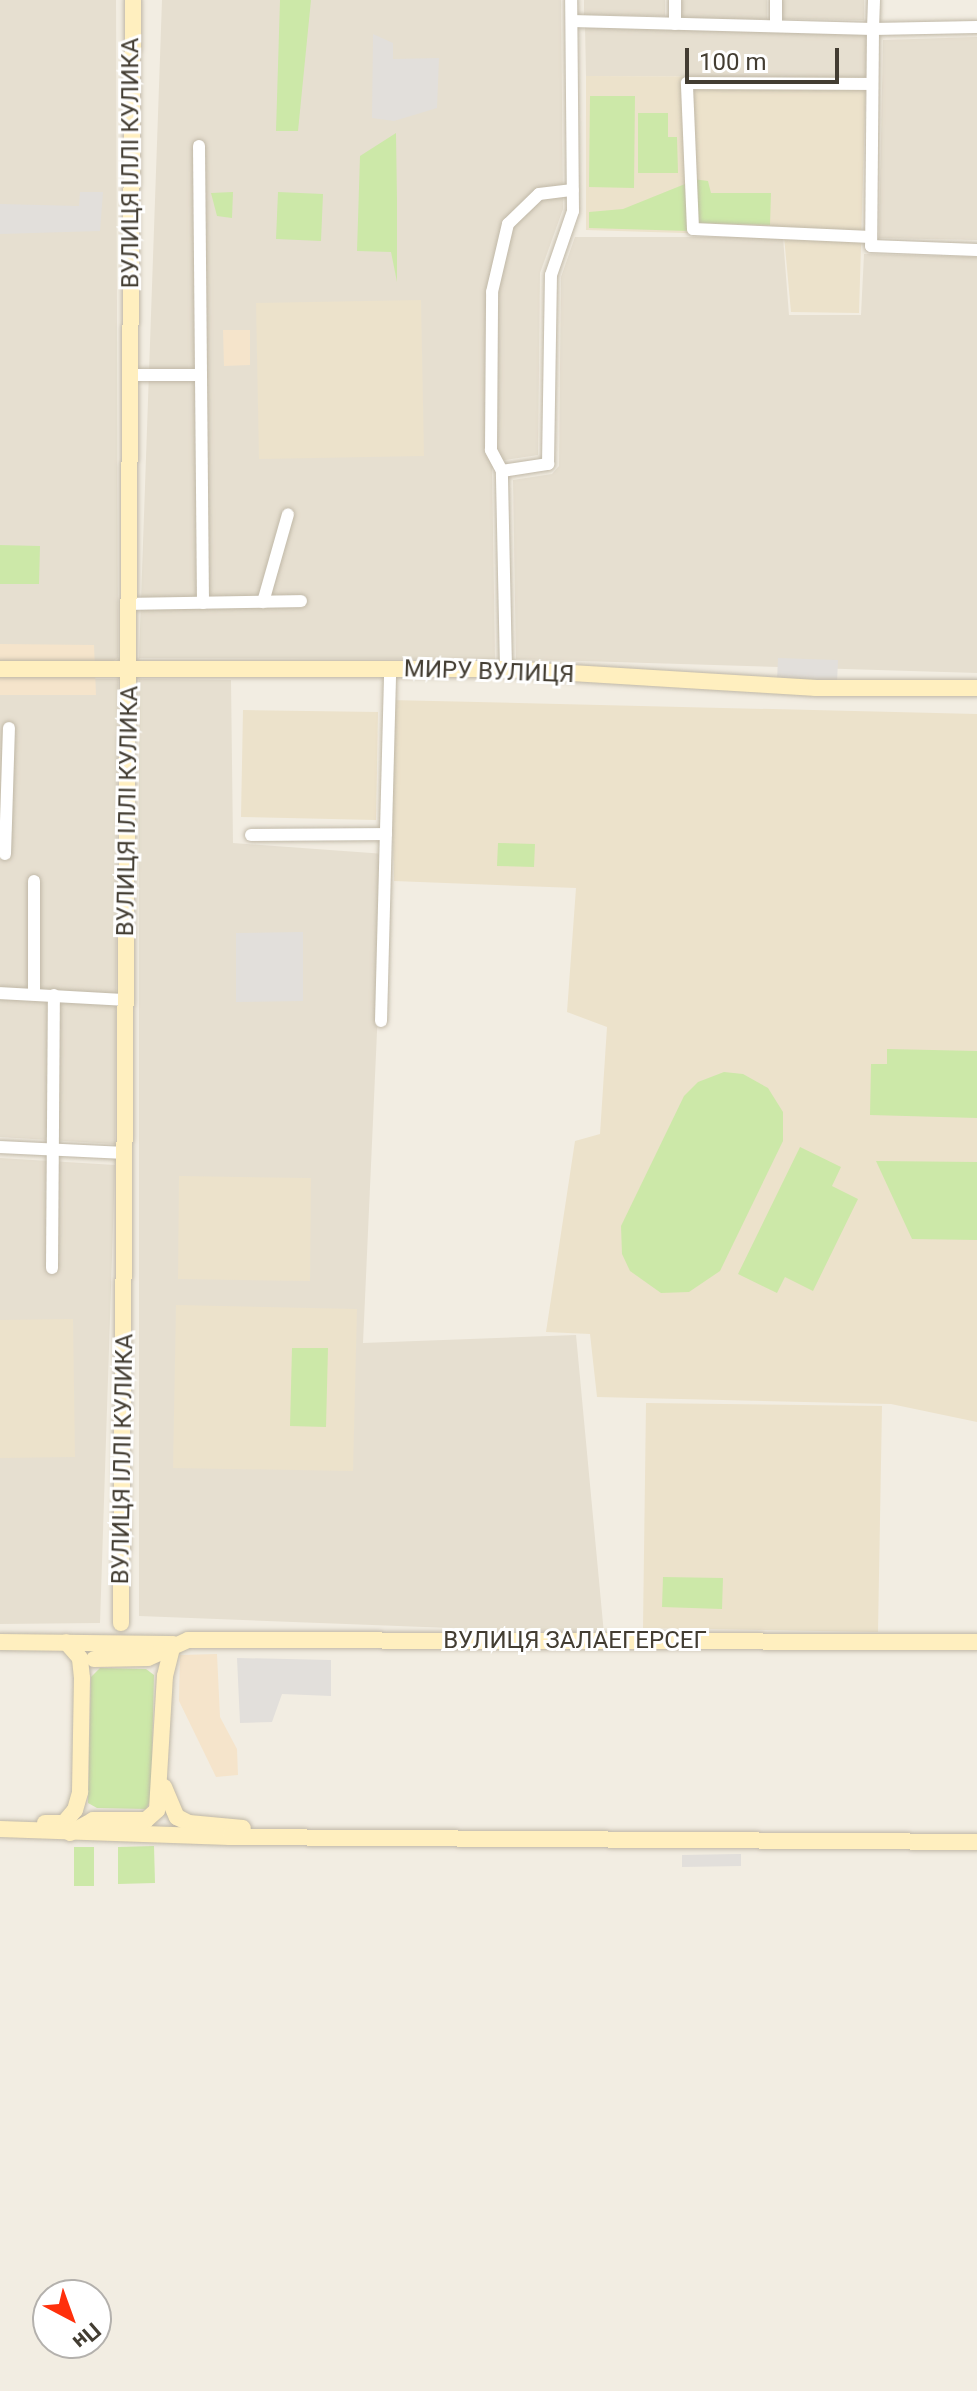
<!DOCTYPE html>
<html>
<head>
<meta charset="utf-8">
<style>
  body { margin:0 }
  #map { position:relative; width:977px; height:2391px; overflow:hidden; background:#f2ede2; font-family:Roboto,sans-serif }
  div>[style] { position:absolute }
  [style*='--x'] { left:calc(var(--x)*1px); top:calc(var(--y)*1px); width:calc(var(--w)*1px); rotate:calc(var(--a)*1deg) }
  .residential>* { inset:0; background:#e6dfd0 }
  .commercial>* { inset:0; background:#f5e4cb }
  .education>* { inset:0; background:#ece2cb }
  .green>* { inset:0; background:#cce8a8 }
  .parking>* { inset:0; background:#e2dfdb }
  .roads { filter:drop-shadow(0 0 2px #c0b8a7) drop-shadow(0 0 2px #c0b8a7) }
  .street>* { height:12px; margin:-6px; padding:0 6px; transform-origin:6px; border-radius:6px; background:#fff }
  .secondary>* { height:16px; margin:-8px; padding:0 8px; transform-origin:8px; border-radius:8px; background:#ffefbf }
  span { translate:-50% -50%; white-space:nowrap; text-align:center; line-height:1.15; -webkit-text-stroke:6px #fff; paint-order:stroke }
  .street-label { font-size:24px; color:#433d32 }
  .north { position:absolute; left:32px; top:2279px; width:80px; height:80px; box-sizing:border-box; background:#fff; border:2px solid #b4b1ad; border-radius:50%; rotate:139deg; font-size:22px; font-weight:700; line-height:32px; text-align:center; color:#433d32 }
  .north::after { content:''; display:block; margin:auto; width:28px; height:36px; background:#ff300c; clip-path:polygon(50% 0,100% 100%,50% 72%,0 100%) }
  .scale { position:absolute; left:685px; top:48px; width:154px; height:36px; box-sizing:border-box; border:4px solid #433d32; border-top:0; padding-left:10px; font-size:24px; line-height:28px; white-space:nowrap; color:#433d32; -webkit-text-stroke:6px #fff; paint-order:stroke }
</style>
</head>
<body>
<div id="map">
  <div class="residential">
    <div style="clip-path:polygon(0 0,116px 0,118px 658px,110px 663px,0 662px)"></div>
    <div style="clip-path:polygon(162px 0,561px 0,563px 209px,540px 273px,538px 455px,499px 461px,492px 469px,495px 659px,139px 658px)"></div>
    <div style="clip-path:polygon(584px 0,665px 0,665px 16px,584px 15px)"></div>
    <div style="clip-path:polygon(682px 0,767px 0,767px 19px,681px 19px)"></div>
    <div style="clip-path:polygon(780px 0,864px 0,864px 20px,780px 19px)"></div>
    <div style="clip-path:polygon(585px 26px,867px 32px,866px 77px,586px 76px)"></div>
    <div style="clip-path:polygon(977px 37px,977px 240px,879px 238px,883px 40px)"></div>
    <div style="clip-path:polygon(575px 237px,783px 237px,789px 315px,861px 315px,864px 254px,977px 257px,977px 673px,516px 659px,513px 480px,552px 474px,559px 466px,561px 277px)"></div>
    <div style="clip-path:polygon(0 679px,118px 679px,115px 1144px,0 1137px)"></div>
    <div style="clip-path:polygon(139px 679px,231px 680px,233px 843px,385px 854px,363px 1343px,576px 1335px,604px 1634px,139px 1616px)"></div>
    <div style="clip-path:polygon(0 1158px,115px 1165px,100px 1623px,0 1624px)"></div>
  </div>
  <div class="commercial">
    <div style="clip-path:polygon(223px 330px,250px 330px,250px 365px,224px 366px)"></div>
    <div style="clip-path:polygon(0 644px,94px 645px,96px 695px,0 695px)"></div>
    <div style="clip-path:polygon(217px 1654px,220px 1717px,237px 1749px,238px 1775px,216px 1777px,179px 1701px,180px 1655px)"></div>
  </div>
  <div class="education">
    <div style="clip-path:polygon(586px 76px,866px 77px,859px 313px,791px 312px,784px 236px,586px 230px)"></div>
    <div style="clip-path:polygon(421px 300px,424px 456px,259px 459px,256px 303px)"></div>
    <div style="clip-path:polygon(390px 700px,977px 714px,977px 1422px,891px 1404px,597px 1397px,590px 1334px,546px 1332px,575px 1141px,600px 1134px,607px 1027px,567px 1012px,576px 888px,394px 881px)"></div>
    <div style="clip-path:polygon(243px 710px,378px 712px,376px 820px,241px 817px)"></div>
    <div style="clip-path:polygon(179px 1176px,311px 1178px,310px 1281px,178px 1279px)"></div>
    <div style="clip-path:polygon(176px 1305px,357px 1309px,353px 1471px,173px 1468px)"></div>
    <div style="clip-path:polygon(73px 1319px,75px 1457px,0 1458px,0 1320px)"></div>
    <div style="clip-path:polygon(646px 1403px,882px 1406px,878px 1632px,643px 1628px)"></div>
  </div>
  <div class="green">
    <div style="clip-path:polygon(280px 0,311px 0,298px 131px,276px 131px)"></div>
    <div style="clip-path:polygon(590px 96px,635px 96px,634px 188px,589px 187px)"></div>
    <div style="clip-path:polygon(638px 113px,668px 113px,668px 137px,677px 137px,678px 173px,638px 173px)"></div>
    <div style="clip-path:polygon(396px 133px,397px 200px,397px 282px,391px 252px,357px 251px,360px 156px)"></div>
    <div style="clip-path:polygon(693px 179px,708px 181px,711px 193px,771px 193px,770px 225px,698px 223px)"></div>
    <div style="clip-path:polygon(685px 184px,689px 231px,589px 228px,589px 212px,623px 209px)"></div>
    <div style="clip-path:polygon(233px 192px,232px 218px,217px 216px,211px 193px)"></div>
    <div style="clip-path:polygon(278px 192px,323px 194px,321px 241px,276px 239px)"></div>
    <div style="clip-path:polygon(0 545px,40px 546px,39px 584px,0 584px)"></div>
    <div style="clip-path:polygon(498px 843px,535px 844px,534px 867px,497px 866px)"></div>
    <div style="clip-path:polygon(887px 1049px,977px 1051px,977px 1118px,870px 1115px,871px 1064px,887px 1064px)"></div>
    <div style="clip-path:polygon(724px 1072px,743px 1074px,768px 1088px,783px 1112px,783px 1141px,720px 1271px,689px 1292px,661px 1293px,630px 1271px,622px 1254px,621px 1226px,684px 1096px,698px 1082px)"></div>
    <div style="clip-path:polygon(800px 1147px,841px 1167px,832px 1186px,858px 1199px,813px 1291px,785px 1277px,777px 1293px,738px 1274px)"></div>
    <div style="clip-path:polygon(876px 1161px,977px 1162px,977px 1240px,912px 1239px)"></div>
    <div style="clip-path:polygon(292px 1348px,328px 1348px,326px 1427px,290px 1426px)"></div>
    <div style="clip-path:polygon(663px 1577px,723px 1578px,722px 1609px,662px 1607px)"></div>
    <div style="clip-path:polygon(100px 1668px,146px 1669px,154px 1675px,151px 1800px,146px 1809px,97px 1808px,88px 1803px,91px 1677px)"></div>
    <div style="clip-path:polygon(154px 1846px,155px 1883px,118px 1884px,118px 1847px)"></div>
    <div style="clip-path:polygon(74px 1847px,94px 1847px,94px 1886px,74px 1886px)"></div>
  </div>
  <div class="parking">
    <div style="clip-path:polygon(373px 34px,393px 43px,393px 59px,439px 58px,437px 108px,394px 121px,372px 118px)"></div>
    <div style="clip-path:polygon(80px 192px,103px 192px,100px 231px,0 234px,0 204px,79px 206px)"></div>
    <div style="clip-path:polygon(778px 658px,838px 660px,837px 682px,777px 680px)"></div>
    <div style="clip-path:polygon(303px 932px,303px 1001px,236px 1002px,236px 933px)"></div>
    <div style="clip-path:polygon(237px 1658px,331px 1660px,331px 1696px,282px 1694px,272px 1722px,240px 1723px)"></div>
    <div style="clip-path:polygon(741px 1854px,741px 1866px,682px 1867px,682px 1855px)"></div>
  </div>
  <div class="roads">
    <div class="street">
      <div style="--x:776;--y:0;--w:26;--a:90"></div>
      <div style="--x:874;--y:0;--w:29;--a:92"></div>
      <div style="--x:873;--y:29;--w:104;--a:-1.1"></div>
      <div style="--x:572;--y:21;--w:301;--a:1.5"></div>
      <div style="--x:873;--y:29;--w:217;--a:90.5"></div>
      <div style="--x:871;--y:246;--w:106;--a:2.2"></div>
      <div style="--x:675;--y:24;--w:24;--a:-90"></div>
      <div style="--x:199;--y:146;--w:457;--a:89.5"></div>
      <div style="--x:871;--y:237;--w:178;--a:-177.4"></div>
      <div style="--x:693;--y:229;--w:146;--a:-92.4"></div>
      <div style="--x:687;--y:83;--w:185;--a:0.3"></div>
      <div style="--x:130;--y:375;--w:71;--a:0"></div>
      <div style="--x:502;--y:471;--w:24;--a:-118"></div>
      <div style="--x:491;--y:450;--w:158;--a:-89.6"></div>
      <div style="--x:492;--y:292;--w:70;--a:-76.8"></div>
      <div style="--x:508;--y:224;--w:43;--a:-44.1"></div>
      <div style="--x:539;--y:194;--w:34;--a:-7"></div>
      <div style="--x:263;--y:602;--w:91;--a:-74.1"></div>
      <div style="--x:129;--y:604;--w:172;--a:-1"></div>
      <div style="--x:506;--y:669;--w:198;--a:-91.2"></div>
      <div style="--x:502;--y:471;--w:47;--a:-8.7"></div>
      <div style="--x:548;--y:464;--w:189;--a:-89.1"></div>
      <div style="--x:551;--y:275;--w:68;--a:-71"></div>
      <div style="--x:573;--y:211;--w:211;--a:-90.5"></div>
      <div style="--x:251;--y:835;--w:135;--a:-0.4"></div>
      <div style="--x:5;--y:854;--w:126;--a:-88.2"></div>
      <div style="--x:0;--y:993;--w:126;--a:3.2"></div>
      <div style="--x:34;--y:994;--w:113;--a:-90"></div>
      <div style="--x:381;--y:1021;--w:352;--a:-88.5"></div>
      <div style="--x:0;--y:1147;--w:125;--a:2.7"></div>
      <div style="--x:52;--y:1268;--w:273;--a:-89.6"></div>
    </div>
    <div class="secondary">
      <div style="--x:0;--y:669;--w:506;--a:0"></div>
      <div style="--x:506;--y:669;--w:311;--a:3.5"></div>
      <div style="--x:816;--y:688;--w:161;--a:0"></div>
      <div style="--x:121;--y:1623;--w:1623;--a:-89.58"></div>
      <div style="--x:0;--y:1642;--w:170;--a:0.7"></div>
      <div style="--x:94;--y:1659;--w:54;--a:-1.1"></div>
      <div style="--x:148;--y:1658;--w:44;--a:-24.2"></div>
      <div style="--x:188;--y:1640;--w:789;--a:0.15"></div>
      <div style="--x:164;--y:1787;--w:33;--a:67"></div>
      <div style="--x:177;--y:1817;--w:13;--a:27"></div>
      <div style="--x:189;--y:1823;--w:54;--a:5.3"></div>
      <div style="--x:45;--y:1823;--w:19;--a:0"></div>
      <div style="--x:64;--y:1823;--w:17;--a:-50"></div>
      <div style="--x:75;--y:1810;--w:19;--a:-74"></div>
      <div style="--x:80;--y:1792;--w:114;--a:-89"></div>
      <div style="--x:82;--y:1678;--w:20;--a:-96"></div>
      <div style="--x:80;--y:1658;--w:21;--a:-131"></div>
      <div style="--x:0;--y:1829;--w:230;--a:2"></div>
      <div style="--x:230;--y:1837;--w:747;--a:0.38"></div>
      <div style="--x:70;--y:1833;--w:26;--a:-29"></div>
      <div style="--x:93;--y:1820;--w:53;--a:0"></div>
      <div style="--x:146;--y:1820;--w:15;--a:-42"></div>
      <div style="--x:157;--y:1810;--w:134;--a:-86.6"></div>
      <div style="--x:165;--y:1676;--w:33;--a:-76"></div>
    </div>
  </div>
  <div class="street-label">
    <span style="left:131px;top:163px;rotate:-90deg">ВУЛИЦЯ ІЛЛІ КУЛИКА</span>
    <span style="left:489px;top:672px;rotate:2deg">МИРУ ВУЛИЦЯ</span>
    <span style="left:128px;top:811px;rotate:-89deg">ВУЛИЦЯ ІЛЛІ КУЛИКА</span>
    <span style="left:123px;top:1459px;rotate:-89deg">ВУЛИЦЯ ІЛЛІ КУЛИКА</span>
    <span style="left:575px;top:1641px">ВУЛИЦЯ ЗАЛАЕГЕРСЕГ</span>
  </div>
  <div class="north">Пн</div>
  <div class="scale">100 m</div>
</div>
</body>
</html>
